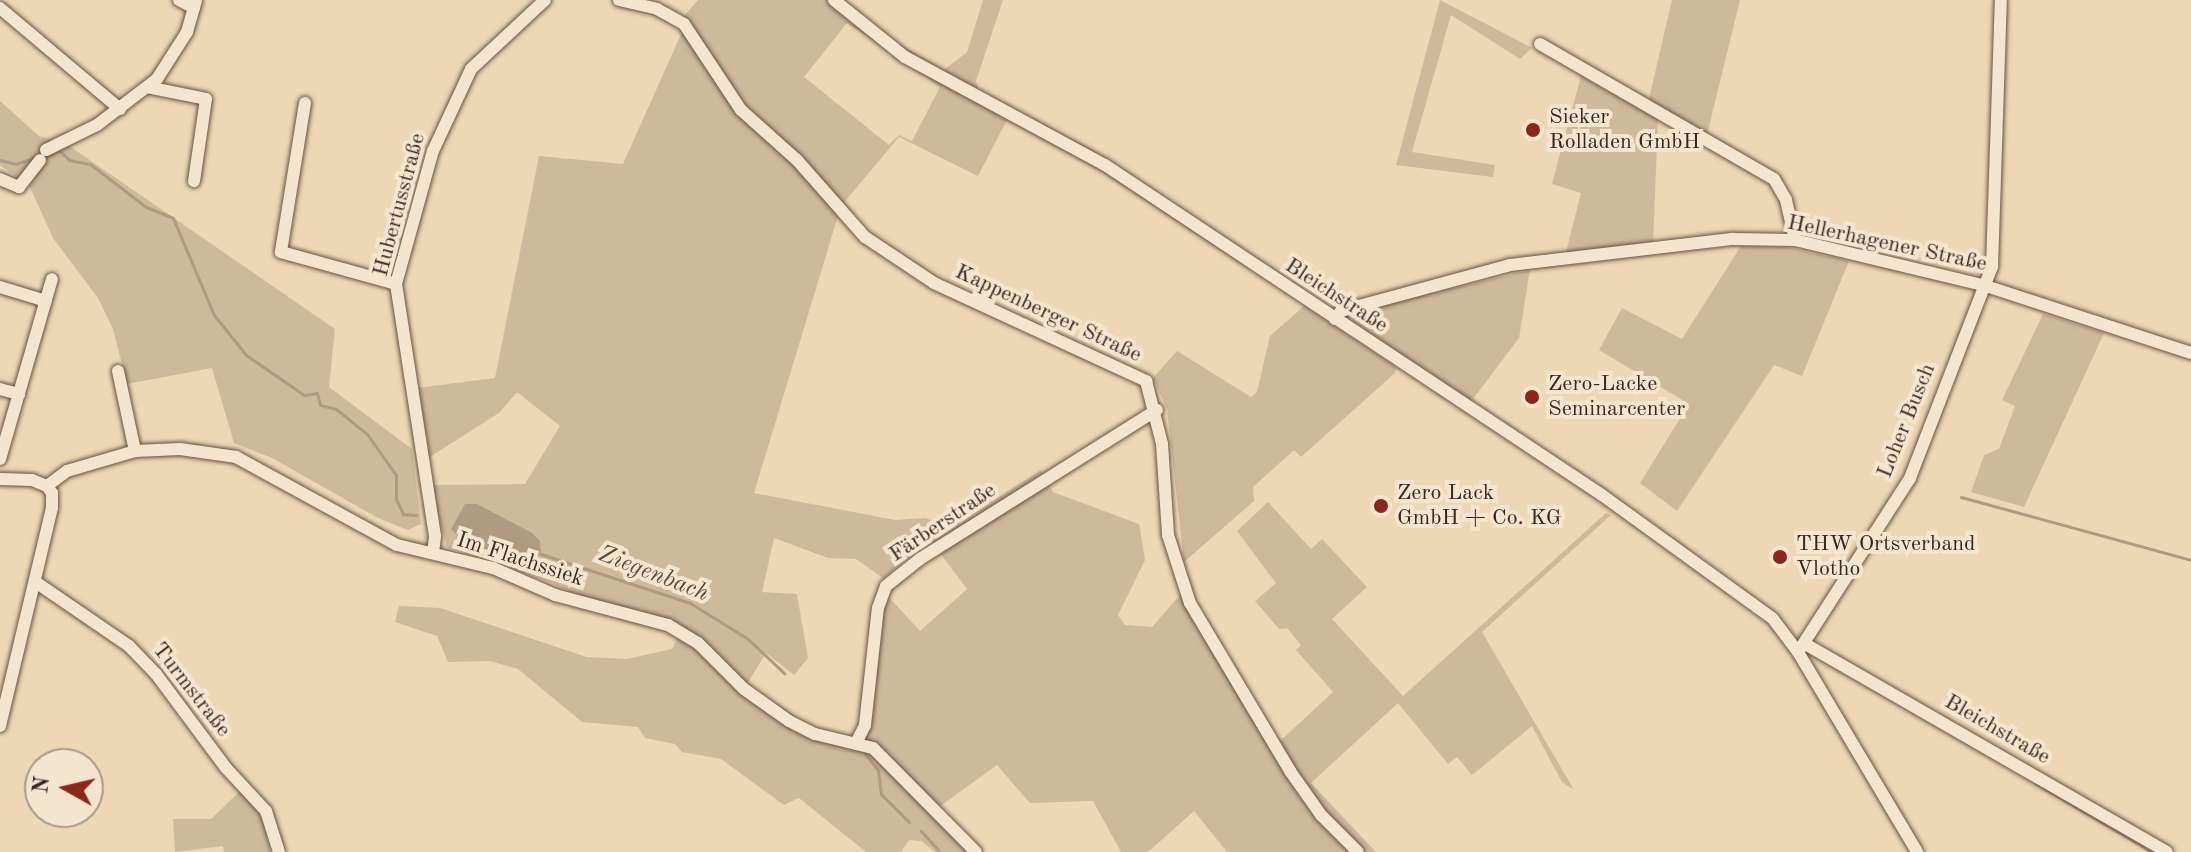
<!DOCTYPE html>
<html>
<head>
<meta charset="utf-8">
<style>
  body { margin:0 }
  #map { position:relative; width:2191px; height:852px; overflow:hidden; background:#edd7b4; font-family:"Old Standard TT",serif }
  div>[style] { position:absolute }
  [style*='--x'] { left:calc(var(--x)*1px); top:calc(var(--y)*1px); width:calc(var(--w)*1px); rotate:calc(var(--a)*1deg) }
  .green>* { inset:0; background:#cfb99b }
  .water>* { inset:0; background:#b09b82 }
  .stream>* { height:3px; margin:-1.5px; padding:0 1.5px; transform-origin:1.5px; border-radius:1.5px; background:#b09b82 }
  .roads { filter:drop-shadow(0 0 2px #675345) drop-shadow(0 0 2px #675345) }
  .minor>* { height:12px; margin:-6px; padding:0 6px; transform-origin:6px; border-radius:6px; background:#f3e5ce }
  .dots>* { width:22px; height:22px; translate:-50% -50%; box-sizing:border-box; border:4px solid #f3e5ce; border-radius:50% }
  span { translate:-50% -50%; white-space:nowrap; text-align:center; line-height:1.15; -webkit-text-stroke:8px #f3e5ce; paint-order:stroke }
  .poi-label { font-size:22px; color:#3a2720 }
  .left { translate:0 -50%; text-align:left }
  .street-label { font-size:22px; color:#3a2720 }
  .water-label { font-size:24px; color:#5d4a3d; font-style:italic }
  .north { position:absolute; left:24px; top:748px; width:80px; height:80px; box-sizing:border-box; background:#f3e5ce; border:2px solid #a99988; border-radius:50%; rotate:278deg; font-size:22px; font-weight:700; line-height:32px; text-align:center; color:#3a2720 }
  .north::after { content:''; display:block; margin:auto; width:28px; height:36px; background:#8f2418; clip-path:polygon(50% 0,100% 100%,50% 72%,0 100%) }
</style>
</head>
<body>
<div id="map">
  <div class="green">
    <div style="clip-path:polygon(evenodd,698px 0,844px 0,888px 37px,944px 70px,967px 52px,983px 0,1003px 0,976px 81px,979px 90px,1093px 150px,1251px 255px,1243px 265px,1102px 172px,1007px 120px,978px 176px,899px 137px,841px 206px,754px 493px,895px 520px,926px 518px,950px 528px,1041px 470px,1053px 492px,1139px 524px,1145px 560px,1118px 615px,1125px 625px,1152px 627px,1186px 588px,1278px 743px,1333px 692px,1296px 650px,1301px 645px,1287px 628px,1279px 629px,1255px 601px,1276px 583px,1237px 531px,1268px 502px,1311px 549px,1322px 539px,1367px 587px,1332px 619px,1403px 696px,1606px 513px,1611px 515px,1482px 632px,1574px 790px,1562px 782px,1532px 726px,1472px 775px,1457px 757px,1448px 764px,1398px 703px,1311px 783px,1376px 852px,1227px 852px,1194px 811px,1148px 852px,1121px 852px,1093px 801px,1030px 803px,997px 765px,932px 812px,970px 852px,935px 852px,921px 841px,909px 840px,901px 852px,866px 852px,799px 798px,784px 805px,721px 759px,682px 752px,675px 744px,645px 738px,638px 727px,582px 722px,518px 669px,490px 661px,448px 662px,437px 636px,395px 622px,399px 606px,440px 608px,587px 657px,627px 659px,672px 649px,683px 629px,606px 610px,554px 584px,447px 547px,430px 485px,525px 484px,560px 426px,517px 392px,499px 413px,425px 460px,417px 388px,495px 378px,539px 156px,623px 164px,687px 21px,685px 15px,698px 0,847px 23px,940px 87px,912px 141px,899px 135px,889px 145px,804px 77px,847px 23px,698px 0,774px 538px,828px 558px,856px 559px,883px 578px,931px 541px,967px 589px,920px 631px,885px 593px,857px 740px,816px 731px,747px 684px,766px 653px,794px 675px,808px 658px,797px 594px,762px 592px,774px 538px)"></div>
    <div style="clip-path:polygon(1440px 0,1532px 48px,1520px 59px,1451px 15px,1412px 152px,1495px 165px,1493px 177px,1396px 165px)"></div>
    <div style="clip-path:polygon(1672px 0,1740px 0,1707px 135px,1648px 103px)"></div>
    <div style="clip-path:polygon(1581px 76px,1658px 119px,1653px 245px,1565px 256px,1581px 193px,1552px 184px)"></div>
    <div style="clip-path:polygon(0 101px,39px 136px,65px 143px,335px 329px,329px 387px,412px 449px,421px 524px,408px 530px,378px 518px,272px 458px,234px 443px,212px 368px,127px 384px,113px 329px,98px 298px,53px 238px,30px 187px,0 165px)"></div>
    <div style="clip-path:polygon(1741px 246px,1785px 247px,1849px 261px,1802px 376px,1774px 365px,1677px 511px,1640px 483px,1689px 404px,1599px 350px,1622px 308px,1682px 339px)"></div>
    <div style="clip-path:polygon(1530px 270px,1519px 338px,1470px 403px,1351px 320px,1364px 309px)"></div>
    <div style="clip-path:polygon(1304px 306px,1396px 367px,1395px 373px,1301px 457px,1294px 450px,1253px 487px,1254px 501px,1184px 562px,1167px 409px,1153px 378px,1177px 351px,1251px 397px,1257px 392px,1270px 336px)"></div>
    <div style="clip-path:polygon(2043px 314px,2104px 333px,2024px 507px,1971px 492px,1984px 455px,1999px 449px,2015px 406px,2002px 400px)"></div>
    <div style="clip-path:polygon(241px 790px,263px 817px,270px 852px,224px 852px,223px 846px,175px 852px,173px 819px,211px 819px)"></div>
  </div>
  <div class="water">
    <div style="clip-path:polygon(465px 504px,477px 504px,532px 533px,540px 541px,541px 554px,530px 562px,465px 543px,451px 529px)"></div>
  </div>
  <div class="stream">
    <div style="--x:46;--y:157;--w:15;--a:-28"></div>
    <div style="--x:59;--y:150;--w:14;--a:45"></div>
    <div style="--x:69;--y:160;--w:21;--a:11"></div>
    <div style="--x:90;--y:164;--w:71;--a:37.5"></div>
    <div style="--x:146;--y:207;--w:29;--a:22"></div>
    <div style="--x:173;--y:218;--w:105;--a:67.1"></div>
    <div style="--x:214;--y:315;--w:51;--a:51.3"></div>
    <div style="--x:246;--y:355;--w:70;--a:34.6"></div>
    <div style="--x:304;--y:395;--w:13;--a:-9"></div>
    <div style="--x:317;--y:393;--w:12;--a:76"></div>
    <div style="--x:320;--y:405;--w:16;--a:14"></div>
    <div style="--x:336;--y:409;--w:40;--a:39"></div>
    <div style="--x:367;--y:434;--w:50;--a:54.7"></div>
    <div style="--x:396;--y:475;--w:24;--a:90"></div>
    <div style="--x:396;--y:499;--w:17;--a:65"></div>
    <div style="--x:403;--y:514;--w:13;--a:4"></div>
    <div style="--x:0;--y:160;--w:16;--a:14"></div>
    <div style="--x:16;--y:164;--w:21;--a:-19"></div>
    <div style="--x:1961;--y:497;--w:238;--a:15.3"></div>
    <div style="--x:541;--y:554;--w:157;--a:18.2"></div>
    <div style="--x:690;--y:603;--w:68;--a:31.8"></div>
    <div style="--x:748;--y:639;--w:50;--a:43.4"></div>
    <div style="--x:865;--y:754;--w:21;--a:51"></div>
    <div style="--x:878;--y:770;--w:24;--a:83"></div>
    <div style="--x:881;--y:794;--w:40;--a:45"></div>
    <div style="--x:2035;--y:783;--w:136;--a:30.5"></div>
    <div style="--x:921;--y:831;--w:28;--a:48"></div>
  </div>
  <div class="roads">
    <div class="minor">
      <div style="--x:179;--y:0;--w:17;--a:28"></div>
      <div style="--x:619;--y:0;--w:39;--a:13"></div>
      <div style="--x:657;--y:9;--w:31;--a:29"></div>
      <div style="--x:684;--y:24;--w:103;--a:56.5"></div>
      <div style="--x:741;--y:110;--w:75;--a:41.8"></div>
      <div style="--x:797;--y:160;--w:103;--a:48.6"></div>
      <div style="--x:865;--y:237;--w:83;--a:33.7"></div>
      <div style="--x:934;--y:283;--w:234;--a:24.8"></div>
      <div style="--x:1146;--y:381;--w:65;--a:75.7"></div>
      <div style="--x:1162;--y:444;--w:91;--a:86.2"></div>
      <div style="--x:1168;--y:535;--w:71;--a:72.1"></div>
      <div style="--x:1190;--y:603;--w:196;--a:59.2"></div>
      <div style="--x:1290;--y:771;--w:54;--a:54.8"></div>
      <div style="--x:1321;--y:815;--w:52;--a:45"></div>
      <div style="--x:834;--y:0;--w:91;--a:38.8"></div>
      <div style="--x:905;--y:57;--w:227;--a:28.4"></div>
      <div style="--x:1105;--y:165;--w:597;--a:33.58"></div>
      <div style="--x:1602;--y:495;--w:211;--a:35.9"></div>
      <div style="--x:1773;--y:619;--w:41;--a:52.9"></div>
      <div style="--x:1798;--y:652;--w:233;--a:59.2"></div>
      <div style="--x:0;--y:8;--w:157;--a:40.1"></div>
      <div style="--x:1540;--y:44;--w:270;--a:30"></div>
      <div style="--x:1774;--y:179;--w:24;--a:60"></div>
      <div style="--x:1786;--y:200;--w:41;--a:77.3"></div>
      <div style="--x:147;--y:87;--w:60;--a:11.5"></div>
      <div style="--x:206;--y:99;--w:83;--a:98.3"></div>
      <div style="--x:305;--y:103;--w:151;--a:99.2"></div>
      <div style="--x:281;--y:252;--w:119;--a:15.5"></div>
      <div style="--x:46;--y:150;--w:57;--a:-26.1"></div>
      <div style="--x:97;--y:125;--w:76;--a:-37.5"></div>
      <div style="--x:157;--y:79;--w:56;--a:-57.4"></div>
      <div style="--x:187;--y:32;--w:33;--a:-74"></div>
      <div style="--x:0;--y:179;--w:21;--a:23"></div>
      <div style="--x:19;--y:187;--w:34;--a:-52"></div>
      <div style="--x:0;--y:287;--w:48;--a:16.9"></div>
      <div style="--x:1335;--y:319;--w:10;--a:-53"></div>
      <div style="--x:1341;--y:311;--w:175;--a:-15.2"></div>
      <div style="--x:1510;--y:265;--w:225;--a:-6.7"></div>
      <div style="--x:1733;--y:239;--w:62;--a:0.9"></div>
      <div style="--x:1795;--y:240;--w:196;--a:13.5"></div>
      <div style="--x:1986;--y:286;--w:216;--a:18.1"></div>
      <div style="--x:118;--y:371;--w:82;--a:78"></div>
      <div style="--x:0;--y:389;--w:20;--a:15"></div>
      <div style="--x:0;--y:459;--w:187;--a:-73.9"></div>
      <div style="--x:0;--y:479;--w:32;--a:2"></div>
      <div style="--x:32;--y:480;--w:16;--a:22"></div>
      <div style="--x:47;--y:486;--w:25;--a:-37"></div>
      <div style="--x:67;--y:471;--w:71;--a:-16.4"></div>
      <div style="--x:135;--y:451;--w:45;--a:-2.5"></div>
      <div style="--x:180;--y:449;--w:57;--a:8.1"></div>
      <div style="--x:236;--y:457;--w:183;--a:28.7"></div>
      <div style="--x:397;--y:545;--w:99;--a:13.5"></div>
      <div style="--x:493;--y:568;--w:68;--a:23.5"></div>
      <div style="--x:555;--y:595;--w:117;--a:14.9"></div>
      <div style="--x:668;--y:625;--w:35;--a:31"></div>
      <div style="--x:698;--y:643;--w:65;--a:45"></div>
      <div style="--x:744;--y:689;--w:55;--a:35.4"></div>
      <div style="--x:789;--y:721;--w:29;--a:27"></div>
      <div style="--x:815;--y:734;--w:60;--a:13.6"></div>
      <div style="--x:873;--y:748;--w:146;--a:45.3"></div>
      <div style="--x:433;--y:553;--w:17;--a:-83"></div>
      <div style="--x:435;--y:536;--w:255;--a:-98.8"></div>
      <div style="--x:396;--y:284;--w:138;--a:-74.5"></div>
      <div style="--x:433;--y:151;--w:90;--a:-65.1"></div>
      <div style="--x:471;--y:69;--w:101;--a:-43"></div>
      <div style="--x:37;--y:583;--w:112;--a:34.4"></div>
      <div style="--x:129;--y:646;--w:39;--a:46"></div>
      <div style="--x:156;--y:674;--w:117;--a:53.3"></div>
      <div style="--x:226;--y:768;--w:59;--a:47.1"></div>
      <div style="--x:266;--y:811;--w:43;--a:72.4"></div>
      <div style="--x:1807;--y:645;--w:415;--a:29.9"></div>
      <div style="--x:1798;--y:652;--w:207;--a:-57.2"></div>
      <div style="--x:1910;--y:478;--w:226;--a:-68.8"></div>
      <div style="--x:1992;--y:267;--w:267;--a:-88.1"></div>
      <div style="--x:0;--y:726;--w:224;--a:-76.6"></div>
      <div style="--x:52;--y:508;--w:15;--a:-90"></div>
      <div style="--x:52;--y:493;--w:9;--a:-126"></div>
      <div style="--x:857;--y:741;--w:18;--a:-63"></div>
      <div style="--x:865;--y:725;--w:118;--a:-83.7"></div>
      <div style="--x:878;--y:608;--w:23;--a:-70"></div>
      <div style="--x:886;--y:586;--w:43;--a:-38.5"></div>
      <div style="--x:920;--y:559;--w:280;--a:-32.2"></div>
    </div>
  </div>
  <div class="dots">
    <div style="left:1533px;top:130px;background:#8f2418"></div>
    <div style="left:1532px;top:397px;background:#8f2418"></div>
    <div style="left:1381px;top:506px;background:#8f2418"></div>
    <div style="left:1780px;top:557px;background:#8f2418"></div>
  </div>
  <div class="poi-label">
    <span class="left" style="left:1549px;top:130px">Sieker<br>Rolladen GmbH</span>
    <span class="left" style="left:1548px;top:397px">Zero-Lacke<br>Seminarcenter</span>
    <span class="left" style="left:1397px;top:506px">Zero Lack<br>GmbH + Co. KG</span>
    <span class="left" style="left:1796px;top:557px">THW Ortsverband<br>Vlotho</span>
  </div>
  <div class="street-label">
    <span style="left:400px;top:205px;rotate:-75deg">Hubertusstraße</span>
    <span style="left:1887px;top:244px;rotate:12deg">Hellerhagener Straße</span>
    <span style="left:1336px;top:296px;rotate:33deg">Bleichstraße</span>
    <span style="left:1048px;top:314px;rotate:25deg">Kappenberger Straße</span>
    <span style="left:1907px;top:421px;rotate:-68deg">Loher Busch</span>
    <span style="left:943px;top:523px;rotate:-34deg">Färberstraße</span>
    <span style="left:520px;top:560px;rotate:18deg">Im Flachssiek</span>
    <span style="left:191px;top:690px;rotate:52deg">Turmstraße</span>
    <span style="left:1997px;top:730px;rotate:30deg">Bleichstraße</span>
  </div>
  <div class="water-label">
    <span style="left:653px;top:575px;rotate:21deg">Ziegenbach</span>
  </div>
  <div class="north">N</div>
</div>
</body>
</html>
